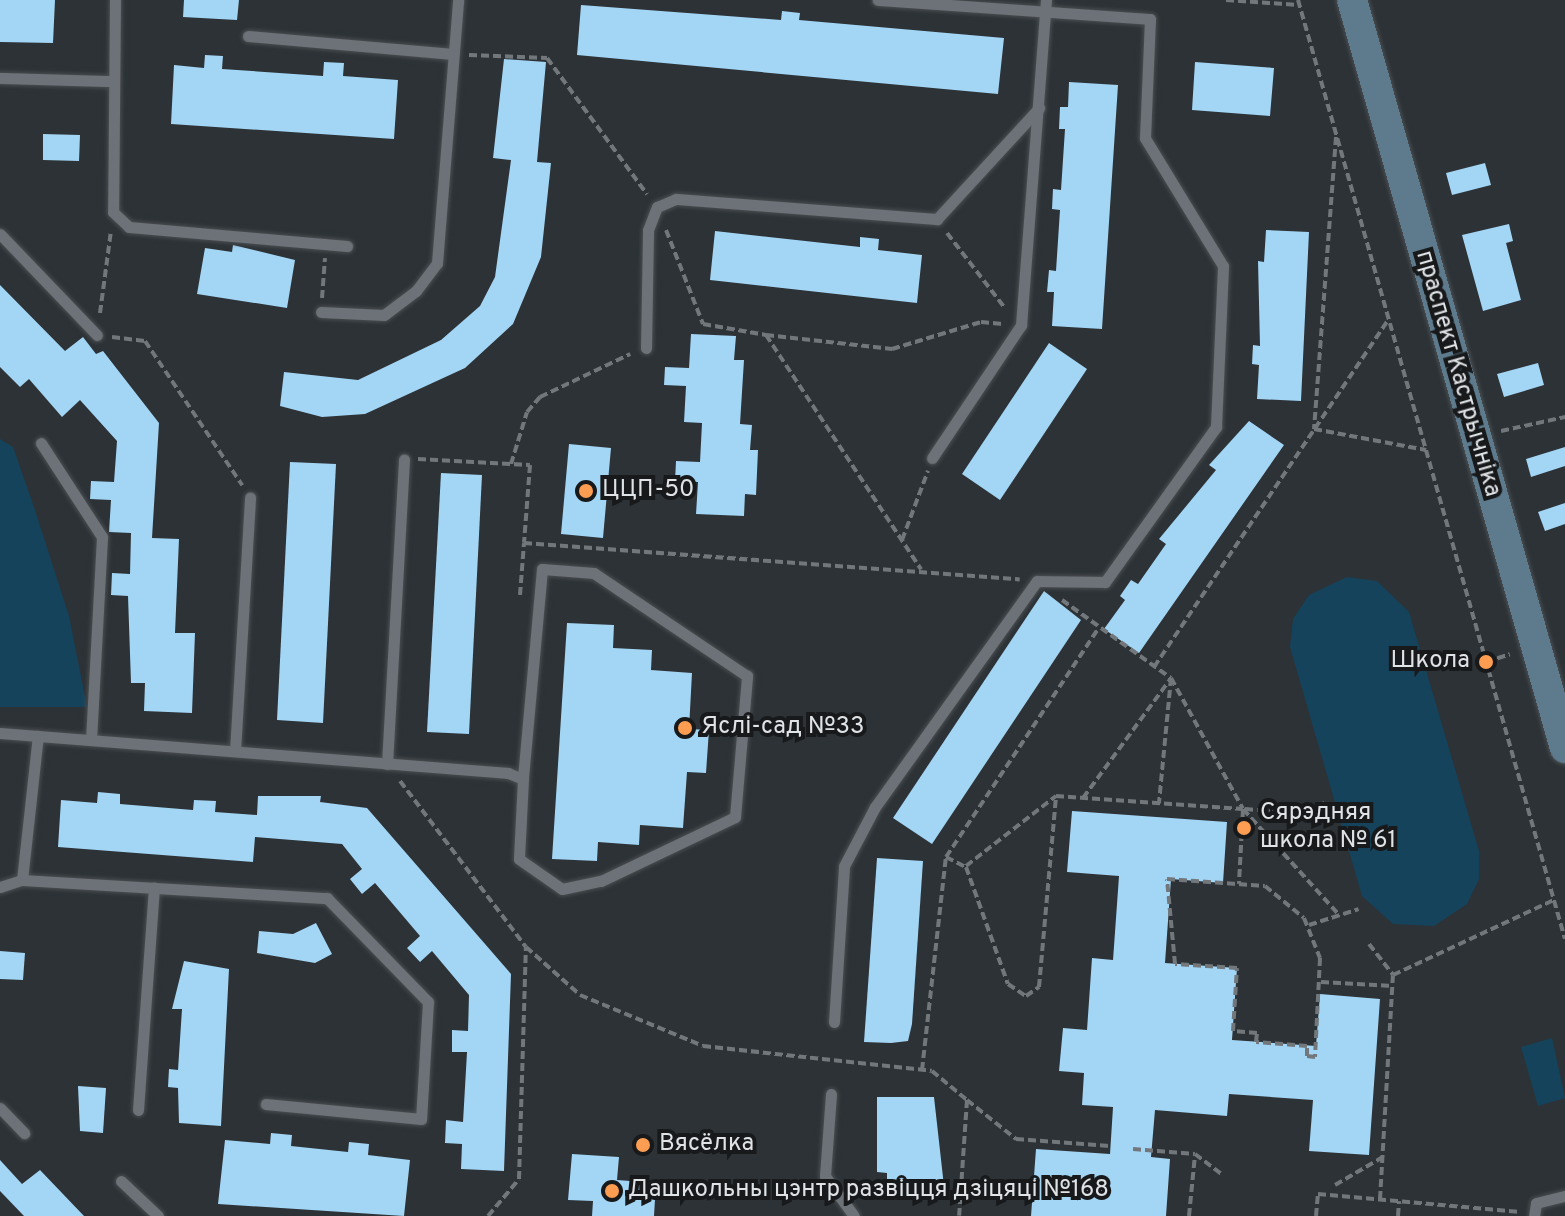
<!DOCTYPE html>
<html>
<head>
<meta charset="utf-8">
<style>
  body { margin:0 }
  #map { position:relative; width:1565px; height:1216px; overflow:hidden; background:#2c3236; font-family:Overpass,sans-serif }
  div>[style] { position:absolute }
  [style*='--x'] { left:calc(var(--x)*1px); top:calc(var(--y)*1px); width:calc(var(--w)*1px); rotate:calc(var(--a)*1deg) }
  .green>* { inset:0; background:#16435c }
  .building>* { inset:0; background:#a3d5f5 }
  .path>* { height:4px; margin-top:-2px; transform-origin:0; background:repeating-linear-gradient(90deg,#72777b 0 8px,transparent 0 12px) }
  .roads { filter:drop-shadow(0 0 2px #4a4e51) drop-shadow(0 0 2px #4a4e51) }
  .service>* { height:11px; margin:-5.5px; padding:0 5.5px; transform-origin:5.5px; border-radius:5.5px; background:#6c7277 }
  .secondary>* { height:30px; margin:-15px; padding:0 15px; transform-origin:15px; border-radius:15px; background:#5e7b8d }
  .dots>* { width:22px; height:22px; translate:-50% -50%; box-sizing:border-box; border:4px solid #17191b; border-radius:50% }
  span { translate:-50% -50%; white-space:nowrap; text-align:center; line-height:1.15; -webkit-text-stroke:8px #17191b; paint-order:stroke }
  .street-label { font-size:24px; color:#e0e3e6 }
  .poi-label { font-size:24px; color:#e0e3e6 }
  .left { translate:0 -50%; text-align:left }
  .right { translate:-100% -50%; text-align:right }
</style>
</head>
<body>
<div id="map">
  <div class="green">
    <div style="clip-path:polygon(0 439px,13px 447px,34px 507px,69px 616px,87px 707px,0 707px)"></div>
    <div style="clip-path:polygon(1347px 577px,1377px 581px,1409px 612px,1479px 851px,1479px 879px,1467px 904px,1434px 926px,1393px 924px,1362px 896px,1290px 647px,1293px 619px,1309px 595px)"></div>
    <div style="clip-path:polygon(1552px 1038px,1565px 1098px,1538px 1106px,1521px 1047px)"></div>
  </div>
  <div class="building">
    <div style="clip-path:polygon(0 0,55px 0,53px 43px,0 42px)"></div>
    <div style="clip-path:polygon(184px 0,239px 0,237px 20px,183px 17px)"></div>
    <div style="clip-path:polygon(581px 5px,781px 20px,782px 11px,800px 13px,799px 20px,1004px 38px,998px 94px,577px 55px)"></div>
    <div style="clip-path:polygon(205px 55px,223px 56px,222px 69px,323px 76px,324px 62px,344px 63px,343px 76px,398px 80px,394px 139px,171px 124px,174px 65px,204px 68px)"></div>
    <div style="clip-path:polygon(504px 59px,546px 62px,537px 162px,551px 163px,541px 257px,513px 324px,465px 368px,365px 414px,322px 417px,280px 406px,284px 372px,358px 380px,441px 340px,480px 306px,495px 277px,511px 160px,493px 158px)"></div>
    <div style="clip-path:polygon(1195px 62px,1274px 68px,1270px 116px,1192px 110px)"></div>
    <div style="clip-path:polygon(1069px 82px,1118px 85px,1102px 329px,1052px 326px,1054px 292px,1047px 292px,1049px 270px,1056px 271px,1060px 210px,1052px 209px,1053px 189px,1061px 190px,1065px 129px,1059px 129px,1060px 107px,1068px 107px)"></div>
    <div style="clip-path:polygon(43px 134px,80px 135px,79px 161px,43px 160px)"></div>
    <div style="clip-path:polygon(1485px 163px,1491px 185px,1452px 195px,1446px 173px)"></div>
    <div style="clip-path:polygon(1509px 224px,1513px 241px,1506px 243px,1521px 300px,1483px 311px,1462px 235px)"></div>
    <div style="clip-path:polygon(1266px 230px,1309px 232px,1301px 401px,1257px 399px,1259px 365px,1252px 364px,1253px 345px,1260px 346px,1258px 261px,1264px 262px)"></div>
    <div style="clip-path:polygon(715px 231px,860px 247px,860px 237px,879px 239px,878px 250px,922px 255px,917px 303px,710px 280px)"></div>
    <div style="clip-path:polygon(233px 245px,295px 260px,287px 308px,197px 294px,205px 248px,232px 252px)"></div>
    <div style="clip-path:polygon(0 285px,65px 351px,83px 337px,96px 354px,103px 351px,159px 423px,152px 538px,179px 539px,175px 633px,195px 633px,192px 713px,144px 711px,145px 683px,131px 683px,128px 596px,111px 595px,112px 573px,130px 574px,131px 533px,109px 532px,111px 500px,90px 499px,91px 481px,114px 482px,117px 441px,80px 400px,62px 417px,29px 379px,20px 387px,0 367px)"></div>
    <div style="clip-path:polygon(691px 334px,736px 336px,734px 360px,744px 360px,740px 424px,752px 425px,750px 450px,758px 450px,756px 495px,745px 494px,744px 516px,696px 514px,698px 482px,675px 481px,676px 461px,700px 462px,702px 423px,684px 422px,686px 386px,664px 385px,665px 367px,689px 368px)"></div>
    <div style="clip-path:polygon(1049px 343px,1087px 369px,1000px 500px,962px 474px)"></div>
    <div style="clip-path:polygon(1538px 363px,1544px 385px,1504px 397px,1497px 374px)"></div>
    <div style="clip-path:polygon(1249px 421px,1284px 445px,1139px 653px,1104px 629px,1125px 600px,1120px 596px,1131px 580px,1138px 584px,1166px 544px,1159px 539px,1216px 470px,1209px 465px)"></div>
    <div style="clip-path:polygon(569px 444px,611px 448px,603px 538px,561px 534px)"></div>
    <div style="clip-path:polygon(1565px 447px,1565px 466px,1531px 477px,1526px 459px)"></div>
    <div style="clip-path:polygon(290px 462px,336px 464px,323px 723px,277px 720px)"></div>
    <div style="clip-path:polygon(441px 473px,482px 475px,469px 734px,427px 732px)"></div>
    <div style="clip-path:polygon(1565px 503px,1565px 524px,1545px 531px,1538px 512px)"></div>
    <div style="clip-path:polygon(1044px 591px,1081px 620px,932px 844px,893px 818px)"></div>
    <div style="clip-path:polygon(567px 623px,614px 625px,613px 648px,652px 650px,651px 670px,692px 673px,689px 729px,709px 730px,706px 773px,687px 772px,683px 828px,640px 825px,639px 845px,598px 842px,597px 861px,552px 859px)"></div>
    <div style="clip-path:polygon(98px 792px,120px 794px,120px 804px,193px 810px,194px 800px,216px 801px,215px 812px,257px 815px,258px 796px,321px 796px,320px 802px,367px 808px,511px 974px,504px 1171px,461px 1169px,462px 1144px,445px 1143px,446px 1120px,463px 1122px,467px 1052px,452px 1052px,452px 1030px,468px 1031px,469px 995px,432px 951px,420px 962px,407px 948px,420px 936px,375px 883px,362px 894px,350px 879px,362px 869px,342px 844px,255px 837px,253px 862px,58px 847px,61px 800px,97px 803px)"></div>
    <div style="clip-path:polygon(1072px 811px,1227px 822px,1223px 883px,1171px 879px,1165px 963px,1237px 968px,1232px 1040px,1316px 1046px,1320px 994px,1380px 999px,1369px 1155px,1309px 1151px,1313px 1100px,1229px 1094px,1227px 1116px,1155px 1110px,1151px 1157px,1170px 1159px,1166px 1216px,1031px 1216px,1036px 1149px,1110px 1154px,1113px 1107px,1082px 1105px,1084px 1073px,1059px 1071px,1063px 1028px,1087px 1030px,1092px 958px,1113px 960px,1119px 876px,1067px 872px)"></div>
    <div style="clip-path:polygon(877px 858px,923px 861px,912px 1024px,908px 1041px,891px 1043px,864px 1042px)"></div>
    <div style="clip-path:polygon(316px 923px,332px 954px,315px 963px,257px 953px,259px 931px,293px 934px)"></div>
    <div style="clip-path:polygon(0 951px,25px 953px,23px 980px,0 979px)"></div>
    <div style="clip-path:polygon(184px 961px,229px 969px,221px 1126px,179px 1123px,178px 1088px,168px 1087px,169px 1069px,178px 1070px,182px 1009px,172px 1009px)"></div>
    <div style="clip-path:polygon(78px 1086px,106px 1088px,103px 1133px,80px 1131px)"></div>
    <div style="clip-path:polygon(877px 1097px,934px 1097px,945px 1195px,887px 1194px,887px 1173px,877px 1172px)"></div>
    <div style="clip-path:polygon(271px 1133px,292px 1135px,291px 1146px,348px 1152px,349px 1142px,369px 1144px,368px 1155px,410px 1160px,404px 1216px,218px 1204px,225px 1140px,270px 1144px)"></div>
    <div style="clip-path:polygon(572px 1154px,619px 1157px,617px 1180px,656px 1183px,654px 1216px,592px 1216px,593px 1201px,568px 1200px)"></div>
    <div style="clip-path:polygon(0 1160px,22px 1184px,40px 1170px,84px 1216px,24px 1216px,0 1191px)"></div>
  </div>
  <div class="path">
    <div style="--x:1226;--y:0;--w:73;--a:3.9"></div>
    <div style="--x:1298;--y:0;--w:976;--a:74.13"></div>
    <div style="--x:469;--y:55;--w:78;--a:2.2"></div>
    <div style="--x:547;--y:58;--w:169;--a:53.7"></div>
    <div style="--x:1336;--y:137;--w:293;--a:94.3"></div>
    <div style="--x:1314;--y:429;--w:114;--a:10.6"></div>
    <div style="--x:666;--y:230;--w:101;--a:68.5"></div>
    <div style="--x:703;--y:324;--w:64;--a:9.9"></div>
    <div style="--x:766;--y:335;--w:281;--a:56.5"></div>
    <div style="--x:947;--y:233;--w:95;--a:52.3"></div>
    <div style="--x:322;--y:298;--w:40;--a:-85.7"></div>
    <div style="--x:100;--y:313;--w:83;--a:-82.4"></div>
    <div style="--x:766;--y:335;--w:127;--a:6.3"></div>
    <div style="--x:892;--y:349;--w:93;--a:-16.9"></div>
    <div style="--x:981;--y:322;--w:22;--a:5"></div>
    <div style="--x:112;--y:337;--w:33;--a:7"></div>
    <div style="--x:145;--y:341;--w:174;--a:56"></div>
    <div style="--x:1501;--y:431;--w:66;--a:-12.3"></div>
    <div style="--x:418;--y:459;--w:112;--a:3.1"></div>
    <div style="--x:530;--y:465;--w:78;--a:94.4"></div>
    <div style="--x:524;--y:543;--w:497;--a:4.2"></div>
    <div style="--x:511;--y:464;--w:54;--a:-72.9"></div>
    <div style="--x:527;--y:412;--w:20;--a:-49"></div>
    <div style="--x:540;--y:397;--w:100;--a:-25.5"></div>
    <div style="--x:902;--y:540;--w:74;--a:-69.4"></div>
    <div style="--x:520;--y:595;--w:52;--a:-85.6"></div>
    <div style="--x:1062;--y:600;--w:134;--a:35.6"></div>
    <div style="--x:1171;--y:678;--w:126;--a:95.5"></div>
    <div style="--x:1486;--y:662;--w:25;--a:-18"></div>
    <div style="--x:1154;--y:667;--w:417;--a:-56"></div>
    <div style="--x:400;--y:781;--w:208;--a:52.8"></div>
    <div style="--x:526;--y:947;--w:72;--a:41.6"></div>
    <div style="--x:580;--y:995;--w:133;--a:22.5"></div>
    <div style="--x:703;--y:1046;--w:230;--a:6.2"></div>
    <div style="--x:932;--y:1071;--w:45;--a:39.6"></div>
    <div style="--x:967;--y:1100;--w:116;--a:93.9"></div>
    <div style="--x:1083;--y:798;--w:149;--a:-53.7"></div>
    <div style="--x:1171;--y:678;--w:149;--a:61.2"></div>
    <div style="--x:1243;--y:809;--w:143;--a:47.8"></div>
    <div style="--x:1245;--y:809;--w:49;--a:4.7"></div>
    <div style="--x:1294;--y:813;--w:36;--a:-18"></div>
    <div style="--x:946;--y:857;--w:22;--a:27"></div>
    <div style="--x:966;--y:867;--w:124;--a:70.3"></div>
    <div style="--x:1008;--y:984;--w:22;--a:34"></div>
    <div style="--x:1026;--y:996;--w:16;--a:-35"></div>
    <div style="--x:1039;--y:987;--w:192;--a:-84.9"></div>
    <div style="--x:1056;--y:796;--w:187;--a:4"></div>
    <div style="--x:1243;--y:809;--w:75;--a:93.1"></div>
    <div style="--x:966;--y:866;--w:114;--a:-37.9"></div>
    <div style="--x:1167;--y:879;--w:98;--a:4.1"></div>
    <div style="--x:1265;--y:886;--w:50;--a:39.4"></div>
    <div style="--x:1304;--y:918;--w:43;--a:68.2"></div>
    <div style="--x:1320;--y:958;--w:99;--a:92.9"></div>
    <div style="--x:1315;--y:1057;--w:8;--a:-173"></div>
    <div style="--x:1307;--y:1056;--w:10;--a:-90"></div>
    <div style="--x:1307;--y:1046;--w:51;--a:-175.5"></div>
    <div style="--x:1256;--y:1042;--w:9;--a:-84"></div>
    <div style="--x:1257;--y:1033;--w:24;--a:-175"></div>
    <div style="--x:1233;--y:1031;--w:63;--a:-86.4"></div>
    <div style="--x:1237;--y:968;--w:62;--a:-176.3"></div>
    <div style="--x:1175;--y:964;--w:85;--a:-95.4"></div>
    <div style="--x:1309;--y:925;--w:52;--a:-17.7"></div>
    <div style="--x:1369;--y:944;--w:39;--a:52"></div>
    <div style="--x:1321;--y:982;--w:72;--a:3.2"></div>
    <div style="--x:922;--y:1070;--w:214;--a:-83.6"></div>
    <div style="--x:946;--y:857;--w:275;--a:-56.3"></div>
    <div style="--x:967;--y:1100;--w:63;--a:38.5"></div>
    <div style="--x:1016;--y:1139;--w:94;--a:4.3"></div>
    <div style="--x:1133;--y:1149;--w:62;--a:4.6"></div>
    <div style="--x:1195;--y:1154;--w:35;--a:37"></div>
    <div style="--x:1335;--y:1185;--w:56;--a:-30.3"></div>
    <div style="--x:1380;--y:1199;--w:224;--a:-86.7"></div>
    <div style="--x:1393;--y:975;--w:178;--a:-25"></div>
    <div style="--x:488;--y:1216;--w:48;--a:-50"></div>
    <div style="--x:519;--y:1179;--w:232;--a:-88.3"></div>
    <div style="--x:1189;--y:1216;--w:61;--a:-84.4"></div>
    <div style="--x:1316;--y:1216;--w:22;--a:-85"></div>
    <div style="--x:1318;--y:1194;--w:203;--a:5.1"></div>
    <div style="--x:1398;--y:1216;--w:15;--a:-86"></div>
  </div>
  <div class="roads">
    <div class="service">
      <div style="--x:115;--y:0;--w:212;--a:90.5"></div>
      <div style="--x:113;--y:212;--w:22;--a:43"></div>
      <div style="--x:129;--y:227;--w:219;--a:5"></div>
      <div style="--x:248;--y:36;--w:206;--a:5"></div>
      <div style="--x:0;--y:78;--w:109;--a:1.6"></div>
      <div style="--x:0;--y:234;--w:140;--a:46.2"></div>
      <div style="--x:321;--y:312;--w:63;--a:2.7"></div>
      <div style="--x:384;--y:315;--w:40;--a:-37"></div>
      <div style="--x:416;--y:291;--w:35;--a:-53"></div>
      <div style="--x:437;--y:263;--w:264;--a:-85.4"></div>
      <div style="--x:646;--y:348;--w:118;--a:-89"></div>
      <div style="--x:648;--y:230;--w:25;--a:-69"></div>
      <div style="--x:657;--y:207;--w:21;--a:-23"></div>
      <div style="--x:676;--y:199;--w:262;--a:4.4"></div>
      <div style="--x:937;--y:219;--w:151;--a:-47.4"></div>
      <div style="--x:41;--y:443;--w:112;--a:57"></div>
      <div style="--x:102;--y:537;--w:203;--a:93.1"></div>
      <div style="--x:932;--y:458;--w:160;--a:-56.2"></div>
      <div style="--x:1021;--y:325;--w:326;--a:-85.6"></div>
      <div style="--x:0;--y:733;--w:510;--a:4.5"></div>
      <div style="--x:508;--y:773;--w:16;--a:22"></div>
      <div style="--x:523;--y:779;--w:80;--a:92.9"></div>
      <div style="--x:519;--y:859;--w:52;--a:34.9"></div>
      <div style="--x:562;--y:889;--w:40;--a:-12"></div>
      <div style="--x:601;--y:881;--w:148;--a:-25.5"></div>
      <div style="--x:735;--y:817;--w:142;--a:-85.1"></div>
      <div style="--x:747;--y:676;--w:184;--a:-146.1"></div>
      <div style="--x:594;--y:573;--w:52;--a:-175.6"></div>
      <div style="--x:542;--y:569;--w:211;--a:95.2"></div>
      <div style="--x:235;--y:751;--w:254;--a:-86.6"></div>
      <div style="--x:387;--y:764;--w:305;--a:-86.8"></div>
      <div style="--x:22;--y:880;--w:306;--a:3.4"></div>
      <div style="--x:327;--y:898;--w:145;--a:45.8"></div>
      <div style="--x:428;--y:1002;--w:117;--a:93.4"></div>
      <div style="--x:421;--y:1119;--w:156;--a:-174.5"></div>
      <div style="--x:0;--y:887;--w:23;--a:-18"></div>
      <div style="--x:22;--y:880;--w:145;--a:-83.7"></div>
      <div style="--x:834;--y:1022;--w:156;--a:-86.3"></div>
      <div style="--x:844;--y:866;--w:67;--a:-62.3"></div>
      <div style="--x:875;--y:807;--w:278;--a:-54.4"></div>
      <div style="--x:1037;--y:581;--w:68;--a:0.8"></div>
      <div style="--x:1105;--y:582;--w:191;--a:-54.4"></div>
      <div style="--x:1216;--y:427;--w:161;--a:-87.5"></div>
      <div style="--x:1223;--y:266;--w:150;--a:-121.4"></div>
      <div style="--x:1145;--y:138;--w:119;--a:-87.6"></div>
      <div style="--x:1150;--y:19;--w:273;--a:-176"></div>
      <div style="--x:831;--y:1094;--w:82;--a:94.2"></div>
      <div style="--x:825;--y:1176;--w:49;--a:54.1"></div>
      <div style="--x:0;--y:1108;--w:35;--a:46"></div>
      <div style="--x:138;--y:1110;--w:223;--a:-85.9"></div>
      <div style="--x:121;--y:1181;--w:51;--a:43.4"></div>
      <div style="--x:1534;--y:1216;--w:13;--a:-81"></div>
      <div style="--x:1536;--y:1203;--w:30;--a:-14"></div>
    </div>
    <div class="secondary">
      <div style="--x:1352;--y:0;--w:778;--a:74.11"></div>
    </div>
  </div>
  <div class="dots">
    <div style="left:586px;top:491px;background:#fc9d52"></div>
    <div style="left:1486px;top:662px;background:#fc9d52"></div>
    <div style="left:685px;top:728px;background:#fc9d52"></div>
    <div style="left:1244px;top:828px;background:#fc9d52"></div>
    <div style="left:643px;top:1145px;background:#fc9d52"></div>
    <div style="left:612px;top:1191px;background:#fc9d52"></div>
  </div>
  <div class="street-label">
    <span style="left:1457px;top:374px;rotate:74deg">праспект Кастрычніка</span>
  </div>
  <div class="poi-label">
    <span class="left" style="left:602px;top:491px">ЦЦП-50</span>
    <span class="right" style="left:1470px;top:662px">Школа</span>
    <span class="left" style="left:701px;top:728px">Яслі-сад №33</span>
    <span class="left" style="left:1260px;top:828px">Сярэдняя<br>школа № 61</span>
    <span class="left" style="left:659px;top:1145px">Вясёлка</span>
    <span class="left" style="left:628px;top:1191px">Дашкольны цэнтр развіцця дзіцяці №168</span>
  </div>
</div>
</body>
</html>
